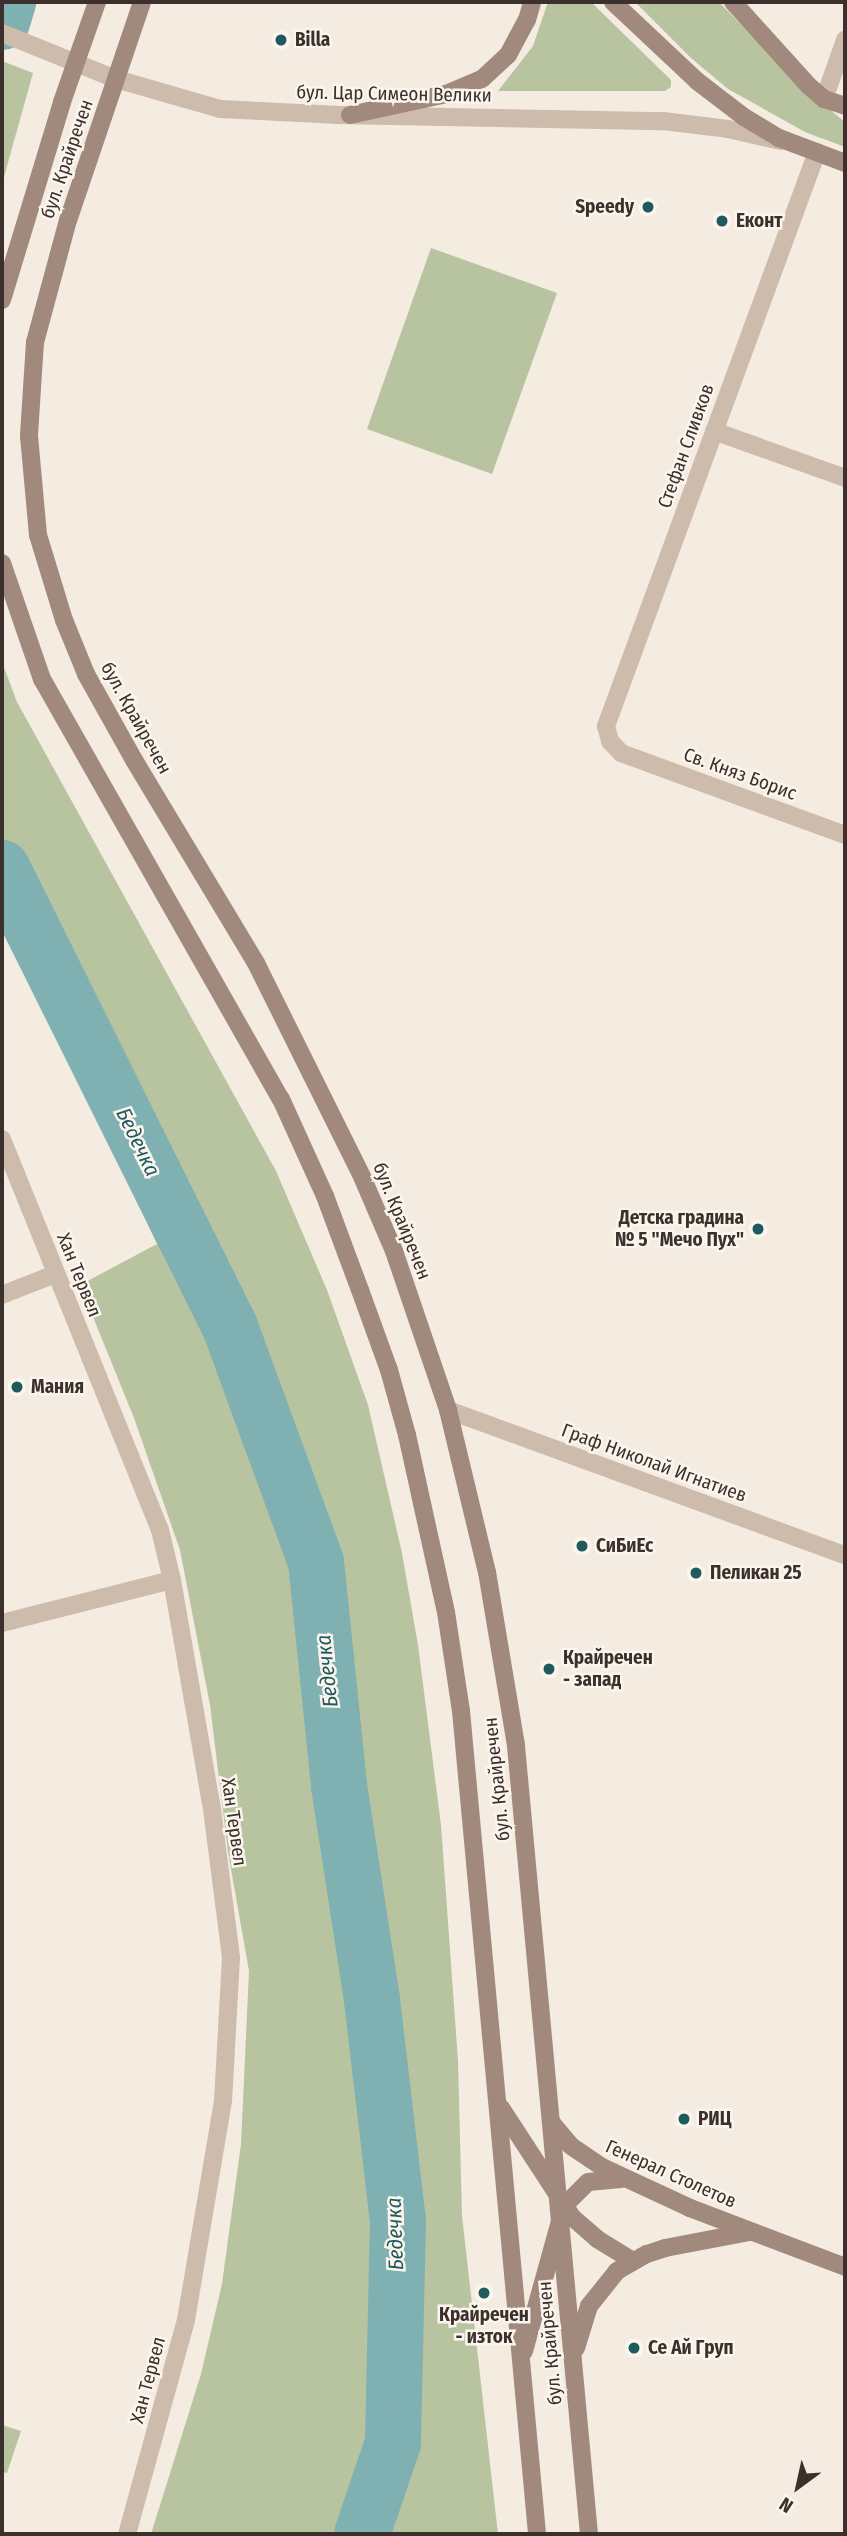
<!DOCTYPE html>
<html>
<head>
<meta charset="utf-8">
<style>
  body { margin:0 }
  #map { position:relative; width:847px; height:2536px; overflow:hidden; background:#f4ebe1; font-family:"Fira Sans Condensed",sans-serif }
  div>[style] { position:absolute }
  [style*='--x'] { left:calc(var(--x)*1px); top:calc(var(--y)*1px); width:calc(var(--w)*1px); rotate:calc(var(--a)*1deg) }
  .green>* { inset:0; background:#b8c4a0 }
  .river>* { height:56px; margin:-28px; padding:0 28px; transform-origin:28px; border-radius:28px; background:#7fb0b2 }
  .street>* { height:18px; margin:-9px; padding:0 9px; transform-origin:9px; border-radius:9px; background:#cdbbac }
  .secondary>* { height:18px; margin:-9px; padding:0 9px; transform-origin:9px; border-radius:9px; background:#a18a7d }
  .dots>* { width:19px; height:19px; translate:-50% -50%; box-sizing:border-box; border:4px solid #fbf5ee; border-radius:50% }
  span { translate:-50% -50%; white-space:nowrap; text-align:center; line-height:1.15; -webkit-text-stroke:5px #fbf5ee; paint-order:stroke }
  .poi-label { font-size:19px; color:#3b302b; font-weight:700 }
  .left { translate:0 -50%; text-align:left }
  .right { translate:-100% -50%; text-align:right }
  .street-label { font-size:19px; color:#3b302b }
  .water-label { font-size:21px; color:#1f5a5e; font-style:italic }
  .frame { position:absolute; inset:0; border:4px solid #3b302b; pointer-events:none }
  .north { position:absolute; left:763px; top:2452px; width:70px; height:70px; -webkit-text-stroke:5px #fbf5ee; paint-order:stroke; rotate:213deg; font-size:19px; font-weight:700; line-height:28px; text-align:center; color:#3b302b }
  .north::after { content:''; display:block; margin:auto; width:24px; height:32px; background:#3b302b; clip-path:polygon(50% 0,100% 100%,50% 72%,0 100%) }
</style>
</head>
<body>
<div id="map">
  <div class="green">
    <div style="clip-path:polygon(548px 2px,591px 2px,671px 80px,671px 87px,665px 91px,498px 91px,533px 46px)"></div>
    <div style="clip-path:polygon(635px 2px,719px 2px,801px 86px,845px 122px,845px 147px,805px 132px,728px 89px,691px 58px)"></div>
    <div style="clip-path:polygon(2px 61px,33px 73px,2px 184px)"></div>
    <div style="clip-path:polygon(431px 248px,557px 293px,492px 474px,367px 429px)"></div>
    <div style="clip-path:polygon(2px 662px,17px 702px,276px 1171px,327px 1290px,368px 1405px,402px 1553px,418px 1645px,441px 1825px,458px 2061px,462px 2216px,498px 2534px,151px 2534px,201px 2374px,222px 2284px,241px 2144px,249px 1971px,228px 1852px,210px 1705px,180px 1550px,134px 1418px,80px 1285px,157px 1244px,2px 909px)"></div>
    <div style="clip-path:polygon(2px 2425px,21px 2431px,7px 2473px,2px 2472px)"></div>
  </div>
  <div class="river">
    <div style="--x:2;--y:22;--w:21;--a:-73"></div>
    <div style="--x:2;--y:868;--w:513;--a:63.58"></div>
    <div style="--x:230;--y:1327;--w:250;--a:69.9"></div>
    <div style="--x:316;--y:1562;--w:225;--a:84.1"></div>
    <div style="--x:339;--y:1786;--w:217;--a:81.2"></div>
    <div style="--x:372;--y:2000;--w:222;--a:83.3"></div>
    <div style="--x:398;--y:2220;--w:223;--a:91.3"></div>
    <div style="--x:393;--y:2443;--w:96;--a:108.8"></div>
  </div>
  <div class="street">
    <div style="--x:2;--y:33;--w:123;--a:22"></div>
    <div style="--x:116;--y:79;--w:108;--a:16.1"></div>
    <div style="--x:220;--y:109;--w:119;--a:2.9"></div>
    <div style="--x:339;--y:115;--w:324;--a:1.1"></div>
    <div style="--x:663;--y:121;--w:65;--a:7"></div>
    <div style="--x:728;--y:129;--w:54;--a:12.8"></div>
    <div style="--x:824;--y:99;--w:63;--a:-70.4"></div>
    <div style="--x:817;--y:152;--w:612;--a:110.18"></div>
    <div style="--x:606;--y:726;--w:16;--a:75"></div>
    <div style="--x:610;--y:741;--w:16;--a:47"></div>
    <div style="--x:621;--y:753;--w:239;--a:20.1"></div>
    <div style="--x:714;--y:431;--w:139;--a:19.7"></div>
    <div style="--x:2;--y:1139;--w:422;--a:68"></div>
    <div style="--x:160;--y:1530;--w:51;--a:76.5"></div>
    <div style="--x:172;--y:1580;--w:232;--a:80.1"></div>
    <div style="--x:212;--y:1809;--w:150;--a:82.7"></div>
    <div style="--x:231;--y:1958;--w:143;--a:93.2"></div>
    <div style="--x:223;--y:2101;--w:222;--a:99.6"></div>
    <div style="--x:186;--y:2320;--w:222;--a:105.4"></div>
    <div style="--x:2;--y:1295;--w:57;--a:-21.6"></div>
    <div style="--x:448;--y:1410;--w:423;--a:20.1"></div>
    <div style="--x:2;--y:1623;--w:175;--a:-14.2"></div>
  </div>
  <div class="secondary">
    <div style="--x:142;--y:2;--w:230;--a:108.7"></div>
    <div style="--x:68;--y:220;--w:126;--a:105.1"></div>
    <div style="--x:35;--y:342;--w:94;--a:93.7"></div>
    <div style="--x:29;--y:436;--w:99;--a:84.8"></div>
    <div style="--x:38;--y:535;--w:89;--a:73"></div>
    <div style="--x:64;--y:620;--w:58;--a:67.8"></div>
    <div style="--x:86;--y:674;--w:98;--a:60.8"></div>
    <div style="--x:134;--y:760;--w:237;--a:59"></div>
    <div style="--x:256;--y:963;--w:241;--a:63.6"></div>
    <div style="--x:363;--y:1179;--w:78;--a:66.7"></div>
    <div style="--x:394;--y:1251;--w:168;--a:71.2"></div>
    <div style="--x:448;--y:1410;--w:167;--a:76.5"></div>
    <div style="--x:487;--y:1572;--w:176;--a:80.5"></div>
    <div style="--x:516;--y:1746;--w:791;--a:84.71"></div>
    <div style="--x:613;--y:2;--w:115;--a:43.2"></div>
    <div style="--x:697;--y:81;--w:59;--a:37.5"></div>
    <div style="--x:744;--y:117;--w:41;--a:31"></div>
    <div style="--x:779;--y:138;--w:71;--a:20.7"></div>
    <div style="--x:733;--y:2;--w:113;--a:47.9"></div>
    <div style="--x:809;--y:86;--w:20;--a:41"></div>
    <div style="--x:824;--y:99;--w:22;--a:18"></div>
    <div style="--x:350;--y:115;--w:98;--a:-12.3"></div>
    <div style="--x:446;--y:94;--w:39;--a:-23"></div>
    <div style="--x:482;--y:79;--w:35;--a:-43"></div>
    <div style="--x:508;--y:55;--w:40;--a:-62"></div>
    <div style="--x:527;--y:20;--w:19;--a:-74"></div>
    <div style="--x:2;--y:300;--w:207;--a:-73.1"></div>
    <div style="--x:62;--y:102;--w:106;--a:-70.7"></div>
    <div style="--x:2;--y:563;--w:123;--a:71"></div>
    <div style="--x:42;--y:679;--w:483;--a:60.4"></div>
    <div style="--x:281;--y:1099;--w:107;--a:65.6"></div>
    <div style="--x:325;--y:1196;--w:100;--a:69.6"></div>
    <div style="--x:360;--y:1290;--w:85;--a:70.1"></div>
    <div style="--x:389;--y:1370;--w:67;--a:74.5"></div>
    <div style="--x:407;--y:1435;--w:181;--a:77.6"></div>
    <div style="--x:446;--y:1612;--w:100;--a:81.4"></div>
    <div style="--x:461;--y:1711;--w:827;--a:84.72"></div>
    <div style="--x:501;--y:2108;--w:130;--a:56.9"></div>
    <div style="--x:572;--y:2217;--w:33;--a:41"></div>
    <div style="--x:597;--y:2239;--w:42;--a:31.4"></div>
    <div style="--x:551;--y:2122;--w:31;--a:50"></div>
    <div style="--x:571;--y:2146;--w:40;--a:34"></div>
    <div style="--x:604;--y:2168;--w:95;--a:24.9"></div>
    <div style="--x:690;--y:2208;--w:166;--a:20.8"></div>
    <div style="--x:576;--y:2348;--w:44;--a:-72.8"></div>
    <div style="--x:589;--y:2306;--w:45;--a:-51.3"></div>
    <div style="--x:617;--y:2271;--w:34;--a:-30"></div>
    <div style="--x:647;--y:2254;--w:19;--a:-18"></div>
    <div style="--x:665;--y:2248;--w:86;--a:-10.8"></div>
    <div style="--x:524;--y:2351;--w:135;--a:-74.5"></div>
    <div style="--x:560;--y:2221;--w:21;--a:-67"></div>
    <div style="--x:568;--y:2202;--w:28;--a:-45"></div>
    <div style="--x:588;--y:2182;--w:33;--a:-5"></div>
  </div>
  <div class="dots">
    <div style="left:281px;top:40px;background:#1f5a5e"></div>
    <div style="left:648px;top:207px;background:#1f5a5e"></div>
    <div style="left:722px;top:221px;background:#1f5a5e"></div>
    <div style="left:758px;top:1229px;background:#1f5a5e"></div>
    <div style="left:17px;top:1387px;background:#1f5a5e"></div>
    <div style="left:582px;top:1546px;background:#1f5a5e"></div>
    <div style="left:696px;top:1573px;background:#1f5a5e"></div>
    <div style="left:549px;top:1669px;background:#1f5a5e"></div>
    <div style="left:684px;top:2119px;background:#1f5a5e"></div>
    <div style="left:484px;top:2293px;background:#1f5a5e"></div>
    <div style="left:634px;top:2348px;background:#1f5a5e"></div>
  </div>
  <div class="poi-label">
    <span class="left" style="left:295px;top:40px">Billa</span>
    <span class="right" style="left:634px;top:207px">Speedy</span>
    <span class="left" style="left:736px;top:221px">Еконт</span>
    <span class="right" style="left:744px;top:1229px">Детска градина<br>№ 5 "Мечо Пух"</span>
    <span class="left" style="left:31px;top:1387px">Мания</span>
    <span class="left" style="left:596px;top:1546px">СиБиЕс</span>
    <span class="left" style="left:710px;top:1573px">Пеликан 25</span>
    <span class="left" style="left:563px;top:1669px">Крайречен<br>- запад</span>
    <span class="left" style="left:698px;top:2119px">РИЦ</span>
    <span style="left:484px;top:2326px">Крайречен<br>- изток</span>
    <span class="left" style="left:648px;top:2348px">Се Ай Груп</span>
  </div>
  <div class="street-label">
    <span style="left:394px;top:94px;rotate:1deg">бул. Цар Симеон Велики</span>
    <span style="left:67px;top:159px;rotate:-71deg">бул. Крайречен</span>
    <span style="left:686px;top:446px;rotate:-70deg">Стефан Сливков</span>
    <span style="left:136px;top:718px;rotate:61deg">бул. Крайречен</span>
    <span style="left:740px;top:774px;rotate:20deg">Св. Княз Борис</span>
    <span style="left:402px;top:1221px;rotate:68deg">бул. Крайречен</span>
    <span style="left:79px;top:1275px;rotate:68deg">Хан Тервел</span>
    <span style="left:654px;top:1463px;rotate:20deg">Граф Николай Игнатиев</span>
    <span style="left:497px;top:1779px;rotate:-96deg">бул. Крайречен</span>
    <span style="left:234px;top:1822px;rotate:82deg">Хан Тервел</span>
    <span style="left:671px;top:2174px;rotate:24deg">Генерал Столетов</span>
    <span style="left:550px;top:2343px;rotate:-95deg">бул. Крайречен</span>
    <span style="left:148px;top:2380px;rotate:-75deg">Хан Тервел</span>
  </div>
  <div class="water-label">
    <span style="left:138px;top:1142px;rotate:64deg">Бедечка</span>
    <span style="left:327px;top:1671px;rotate:-96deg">Бедечка</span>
    <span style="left:395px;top:2234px;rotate:-92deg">Бедечка</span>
  </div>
  <div class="frame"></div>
  <div class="north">N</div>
</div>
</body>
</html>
